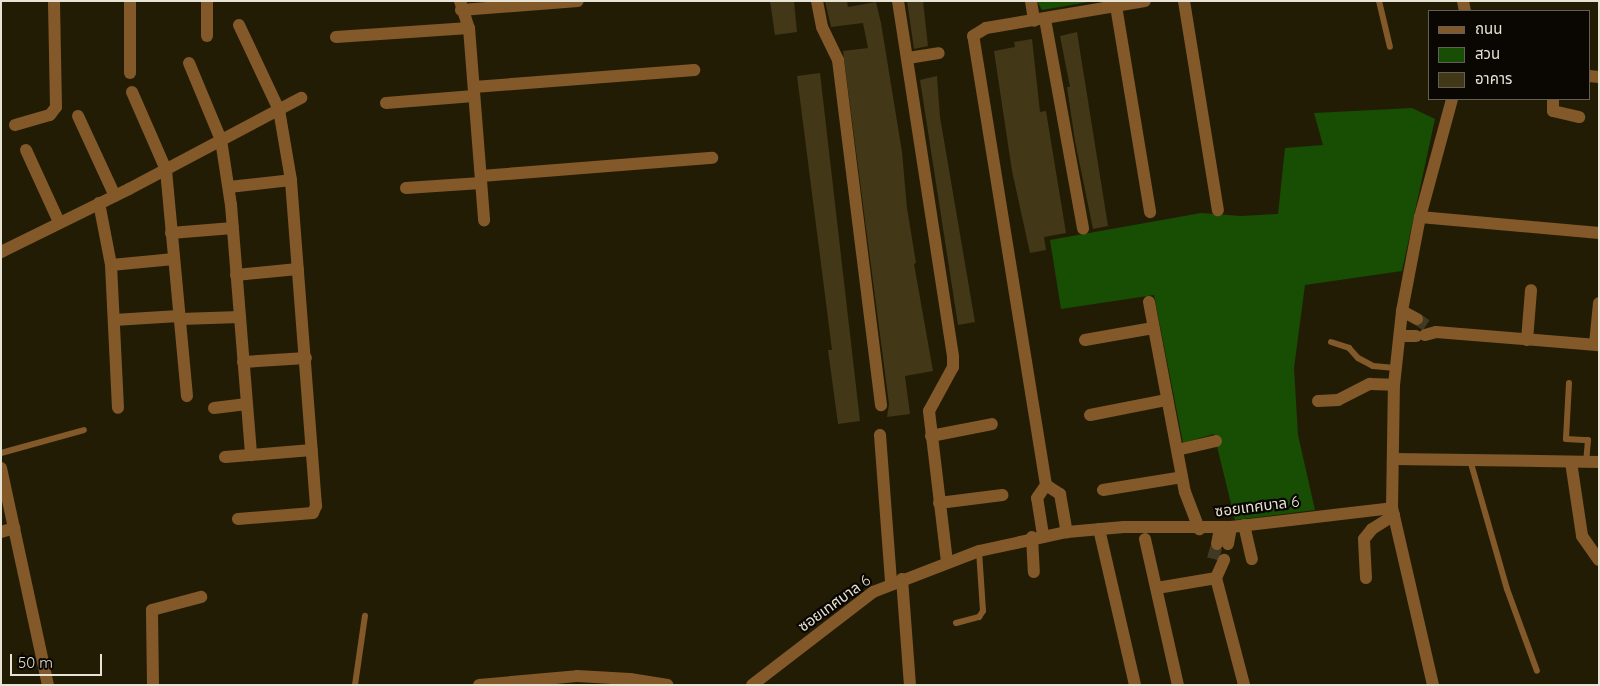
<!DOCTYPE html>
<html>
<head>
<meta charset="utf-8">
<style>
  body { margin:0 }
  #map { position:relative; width:1600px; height:686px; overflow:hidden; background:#231c05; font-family:Quicksand,"Noto Sans Thai",sans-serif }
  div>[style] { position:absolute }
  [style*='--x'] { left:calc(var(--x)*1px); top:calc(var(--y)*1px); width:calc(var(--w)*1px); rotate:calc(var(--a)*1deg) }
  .green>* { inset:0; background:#184d04 }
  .building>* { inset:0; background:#423717 }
  .street-tunnel>* { height:12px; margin-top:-6px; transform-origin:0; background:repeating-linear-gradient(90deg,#403a24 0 12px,transparent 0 18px) }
  .lane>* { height:6px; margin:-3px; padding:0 3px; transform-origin:3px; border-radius:3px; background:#835929 }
  .street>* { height:12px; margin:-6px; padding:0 6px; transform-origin:6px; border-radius:6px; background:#835929 }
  span { translate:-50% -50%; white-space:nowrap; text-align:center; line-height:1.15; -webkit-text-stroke:4.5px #0a0702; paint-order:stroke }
  .street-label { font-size:15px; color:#e7e3d5 }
  .frame { position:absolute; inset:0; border:2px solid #e7e3d5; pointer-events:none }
  .legend { position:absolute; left:1428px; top:10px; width:162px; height:90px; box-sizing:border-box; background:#0a0702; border:1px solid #625f56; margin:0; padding:6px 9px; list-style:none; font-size:15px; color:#e7e3d5 }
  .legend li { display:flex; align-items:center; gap:10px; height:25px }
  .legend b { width:25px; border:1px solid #625f56 }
  .scale { position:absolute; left:10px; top:654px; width:92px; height:22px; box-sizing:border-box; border:2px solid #e7e3d5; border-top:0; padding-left:6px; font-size:15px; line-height:18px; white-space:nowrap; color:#e7e3d5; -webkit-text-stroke:4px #0a0702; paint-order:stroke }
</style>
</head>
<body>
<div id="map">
  <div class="green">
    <div style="clip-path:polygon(1037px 1px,1094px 1px,1042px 10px)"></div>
    <div style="clip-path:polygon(1412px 108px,1435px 119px,1402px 271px,1305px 285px,1294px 368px,1298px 435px,1315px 510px,1235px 520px,1214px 434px,1183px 443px,1154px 295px,1061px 309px,1050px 240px,1201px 213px,1241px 216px,1278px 214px,1285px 148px,1323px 145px,1314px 113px)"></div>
  </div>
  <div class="building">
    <div style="clip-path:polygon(770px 1px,794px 1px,797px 32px,775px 35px)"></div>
    <div style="clip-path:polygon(825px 1px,847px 1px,848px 7px,876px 2px,881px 23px,902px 152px,907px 208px,916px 263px,914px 264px,933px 371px,905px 376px,910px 414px,887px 417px,889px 404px,843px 51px,868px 48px,863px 23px,831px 27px)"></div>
    <div style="clip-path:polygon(907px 1px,923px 1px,928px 46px,914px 49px)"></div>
    <div style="clip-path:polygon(1077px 32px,1108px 226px,1093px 229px,1075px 141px,1067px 87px,1070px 87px,1060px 36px)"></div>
    <div style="clip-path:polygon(1032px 39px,1040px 112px,1046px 111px,1066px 233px,1044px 237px,1046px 250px,1030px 253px,1012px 171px,994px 51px,1015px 47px,1014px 42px)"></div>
    <div style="clip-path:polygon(820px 73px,860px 421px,838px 424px,828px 350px,832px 350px,797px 76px)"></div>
    <div style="clip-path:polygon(937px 76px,940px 117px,975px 322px,958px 325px,920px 80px)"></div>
  </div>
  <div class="street-tunnel">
    <div style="--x:1417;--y:319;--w:11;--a:34"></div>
    <div style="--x:1213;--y:559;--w:16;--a:-75"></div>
  </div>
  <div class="lane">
    <div style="--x:1379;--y:1;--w:47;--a:76.6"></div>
    <div style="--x:1331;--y:342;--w:19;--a:18"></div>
    <div style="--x:1349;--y:348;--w:13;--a:48"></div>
    <div style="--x:1358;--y:358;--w:17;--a:28"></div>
    <div style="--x:1373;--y:366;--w:22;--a:5"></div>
    <div style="--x:1569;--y:383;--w:56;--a:93.1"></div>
    <div style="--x:1566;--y:439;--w:22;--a:3"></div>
    <div style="--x:1588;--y:440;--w:22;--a:95"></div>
    <div style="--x:1;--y:453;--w:86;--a:-15.5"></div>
    <div style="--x:1470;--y:460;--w:134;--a:74"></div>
    <div style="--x:1507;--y:589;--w:87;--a:69.9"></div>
    <div style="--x:956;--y:623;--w:24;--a:-15"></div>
    <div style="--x:979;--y:617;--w:7;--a:-56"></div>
    <div style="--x:983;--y:611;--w:60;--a:-93.8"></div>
    <div style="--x:355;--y:685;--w:70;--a:-81.8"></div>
  </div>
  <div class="street">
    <div style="--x:460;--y:1;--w:28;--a:72"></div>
    <div style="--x:469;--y:28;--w:193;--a:85.5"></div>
    <div style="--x:817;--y:1;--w:26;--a:79"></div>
    <div style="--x:822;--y:27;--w:37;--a:64"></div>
    <div style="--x:838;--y:60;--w:348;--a:82.9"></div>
    <div style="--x:898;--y:1;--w:360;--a:81.2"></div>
    <div style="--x:953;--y:357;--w:10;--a:90"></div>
    <div style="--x:953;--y:367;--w:50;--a:118.6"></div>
    <div style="--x:929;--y:411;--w:151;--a:83.2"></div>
    <div style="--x:1031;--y:1;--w:20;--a:81"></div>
    <div style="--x:1184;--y:1;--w:212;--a:80.8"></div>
    <div style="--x:1463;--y:1;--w:10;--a:79"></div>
    <div style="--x:1116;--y:6;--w:209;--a:80.6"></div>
    <div style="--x:461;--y:10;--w:117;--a:-4.4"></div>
    <div style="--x:1045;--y:19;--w:213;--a:79.7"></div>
    <div style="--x:207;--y:36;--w:35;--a:-90"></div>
    <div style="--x:336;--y:37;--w:133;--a:-3.9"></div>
    <div style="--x:908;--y:58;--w:31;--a:-9"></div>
    <div style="--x:189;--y:63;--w:83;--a:67.4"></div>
    <div style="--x:221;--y:140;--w:66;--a:81.3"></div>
    <div style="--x:231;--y:205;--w:251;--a:85.4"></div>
    <div style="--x:130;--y:73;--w:72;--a:-90"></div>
    <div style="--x:1589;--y:76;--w:10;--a:6"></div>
    <div style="--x:474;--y:87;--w:221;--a:-4.4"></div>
    <div style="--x:132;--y:92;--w:85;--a:66.4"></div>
    <div style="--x:166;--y:170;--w:227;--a:84.7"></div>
    <div style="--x:1553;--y:99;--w:12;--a:90"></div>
    <div style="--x:1553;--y:111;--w:27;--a:13"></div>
    <div style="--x:386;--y:103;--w:88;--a:-4.5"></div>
    <div style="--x:78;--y:116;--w:88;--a:65.2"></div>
    <div style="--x:15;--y:125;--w:36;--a:-16"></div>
    <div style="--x:50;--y:115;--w:10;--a:-53"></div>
    <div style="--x:56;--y:107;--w:106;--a:-91.1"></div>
    <div style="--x:26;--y:150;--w:79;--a:65.4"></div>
    <div style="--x:481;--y:176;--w:232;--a:-4.5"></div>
    <div style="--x:229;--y:187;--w:62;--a:-6.4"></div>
    <div style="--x:406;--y:188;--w:75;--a:-3.8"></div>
    <div style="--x:99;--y:203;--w:63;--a:79"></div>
    <div style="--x:111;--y:265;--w:143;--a:87.2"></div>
    <div style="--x:1420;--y:217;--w:180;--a:5.1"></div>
    <div style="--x:171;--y:233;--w:62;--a:-4.6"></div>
    <div style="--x:1;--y:252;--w:143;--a:-26.2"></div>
    <div style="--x:129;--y:189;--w:195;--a:-27.9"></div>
    <div style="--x:111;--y:265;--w:63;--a:-5.4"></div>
    <div style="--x:236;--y:275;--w:62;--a:-5.5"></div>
    <div style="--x:1149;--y:302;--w:193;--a:79.3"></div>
    <div style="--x:1185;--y:492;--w:40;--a:69"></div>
    <div style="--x:1402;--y:311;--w:17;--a:28"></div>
    <div style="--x:180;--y:319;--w:60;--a:-1.9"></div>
    <div style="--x:114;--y:320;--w:65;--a:-3.5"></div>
    <div style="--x:1425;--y:335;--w:11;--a:-15"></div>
    <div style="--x:1436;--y:332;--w:164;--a:4.6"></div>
    <div style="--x:1400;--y:336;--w:16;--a:0"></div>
    <div style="--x:1085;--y:340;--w:69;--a:-10"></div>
    <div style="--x:1527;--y:340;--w:50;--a:-85.4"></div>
    <div style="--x:1595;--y:344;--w:41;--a:-84.4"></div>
    <div style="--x:243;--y:362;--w:63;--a:-3.6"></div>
    <div style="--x:1318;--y:401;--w:20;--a:-3"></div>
    <div style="--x:1338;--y:400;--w:36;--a:-27"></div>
    <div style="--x:1370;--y:384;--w:24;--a:2"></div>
    <div style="--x:214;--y:408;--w:33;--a:-7"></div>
    <div style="--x:1090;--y:415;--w:77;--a:-11.2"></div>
    <div style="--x:880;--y:435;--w:148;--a:85.7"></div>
    <div style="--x:931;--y:436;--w:62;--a:-11.1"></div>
    <div style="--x:1177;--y:450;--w:40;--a:-13"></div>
    <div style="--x:225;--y:457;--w:87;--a:-4.6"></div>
    <div style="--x:1393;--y:459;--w:206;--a:0.8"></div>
    <div style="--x:1571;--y:462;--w:75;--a:81.5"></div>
    <div style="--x:1582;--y:536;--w:29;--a:55"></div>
    <div style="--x:1;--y:468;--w:222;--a:77.8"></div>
    <div style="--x:1046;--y:485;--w:455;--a:-99.2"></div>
    <div style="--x:973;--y:36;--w:15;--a:-32"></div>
    <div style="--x:986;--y:28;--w:161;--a:-9.6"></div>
    <div style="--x:1046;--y:485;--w:17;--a:33"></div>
    <div style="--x:1060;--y:494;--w:39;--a:80"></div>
    <div style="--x:1103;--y:490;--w:80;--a:-9.3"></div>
    <div style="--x:939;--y:503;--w:64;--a:-7.2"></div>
    <div style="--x:238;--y:519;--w:75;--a:-4.6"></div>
    <div style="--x:313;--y:513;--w:8;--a:-67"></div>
    <div style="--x:316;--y:506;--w:327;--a:-94.4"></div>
    <div style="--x:291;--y:180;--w:71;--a:-99.7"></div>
    <div style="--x:279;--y:110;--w:94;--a:-115.2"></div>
    <div style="--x:1244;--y:525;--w:35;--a:77"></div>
    <div style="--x:1099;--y:529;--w:160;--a:77"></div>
    <div style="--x:1;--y:532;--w:14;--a:-17"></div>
    <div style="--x:1043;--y:535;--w:37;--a:-99"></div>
    <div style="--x:1037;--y:498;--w:16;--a:-55"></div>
    <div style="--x:1032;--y:537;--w:35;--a:87"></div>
    <div style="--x:1145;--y:539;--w:150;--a:77.3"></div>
    <div style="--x:1217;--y:544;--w:16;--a:-79"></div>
    <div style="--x:1228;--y:544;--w:17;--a:-80"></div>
    <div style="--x:1216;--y:578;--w:111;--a:75.3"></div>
    <div style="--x:1366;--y:578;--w:39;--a:-93"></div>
    <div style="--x:1364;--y:539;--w:13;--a:-51"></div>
    <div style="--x:1372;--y:529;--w:26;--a:-32"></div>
    <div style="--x:902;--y:579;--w:106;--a:85.7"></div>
    <div style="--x:1157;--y:588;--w:60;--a:-9.6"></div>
    <div style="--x:1216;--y:578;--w:20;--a:-66"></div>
    <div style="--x:153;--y:685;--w:75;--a:-90.8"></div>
    <div style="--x:152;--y:610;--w:51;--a:-14.9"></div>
    <div style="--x:479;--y:685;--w:98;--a:-5.2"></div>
    <div style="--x:577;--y:676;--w:53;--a:3.2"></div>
    <div style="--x:630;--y:679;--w:38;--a:9"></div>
    <div style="--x:752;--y:685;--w:153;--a:-37.5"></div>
    <div style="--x:873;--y:592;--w:114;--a:-21.1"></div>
    <div style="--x:979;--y:551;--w:90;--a:-12.2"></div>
    <div style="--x:1067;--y:532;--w:57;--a:-5"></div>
    <div style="--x:1124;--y:527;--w:107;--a:0"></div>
    <div style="--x:1231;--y:527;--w:162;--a:-6.7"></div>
    <div style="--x:1433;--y:685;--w:182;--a:-103"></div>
    <div style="--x:1392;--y:508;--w:123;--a:-89.1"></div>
    <div style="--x:1394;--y:385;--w:74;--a:-83.8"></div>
    <div style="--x:1402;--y:311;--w:96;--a:-79.2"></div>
    <div style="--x:1420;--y:217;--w:122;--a:-74.8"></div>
  </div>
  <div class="street-label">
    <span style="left:1257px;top:506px;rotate:-7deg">ซอยเทศบาล 6</span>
    <span style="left:834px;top:603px;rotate:-36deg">ซอยเทศบาล 6</span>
  </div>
  <div class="frame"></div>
  <ul class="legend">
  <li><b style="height:6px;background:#835929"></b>ถนน</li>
  <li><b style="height:14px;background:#184d04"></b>สวน</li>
  <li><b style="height:14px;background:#423717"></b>อาคาร</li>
  </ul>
  <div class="scale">50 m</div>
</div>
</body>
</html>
